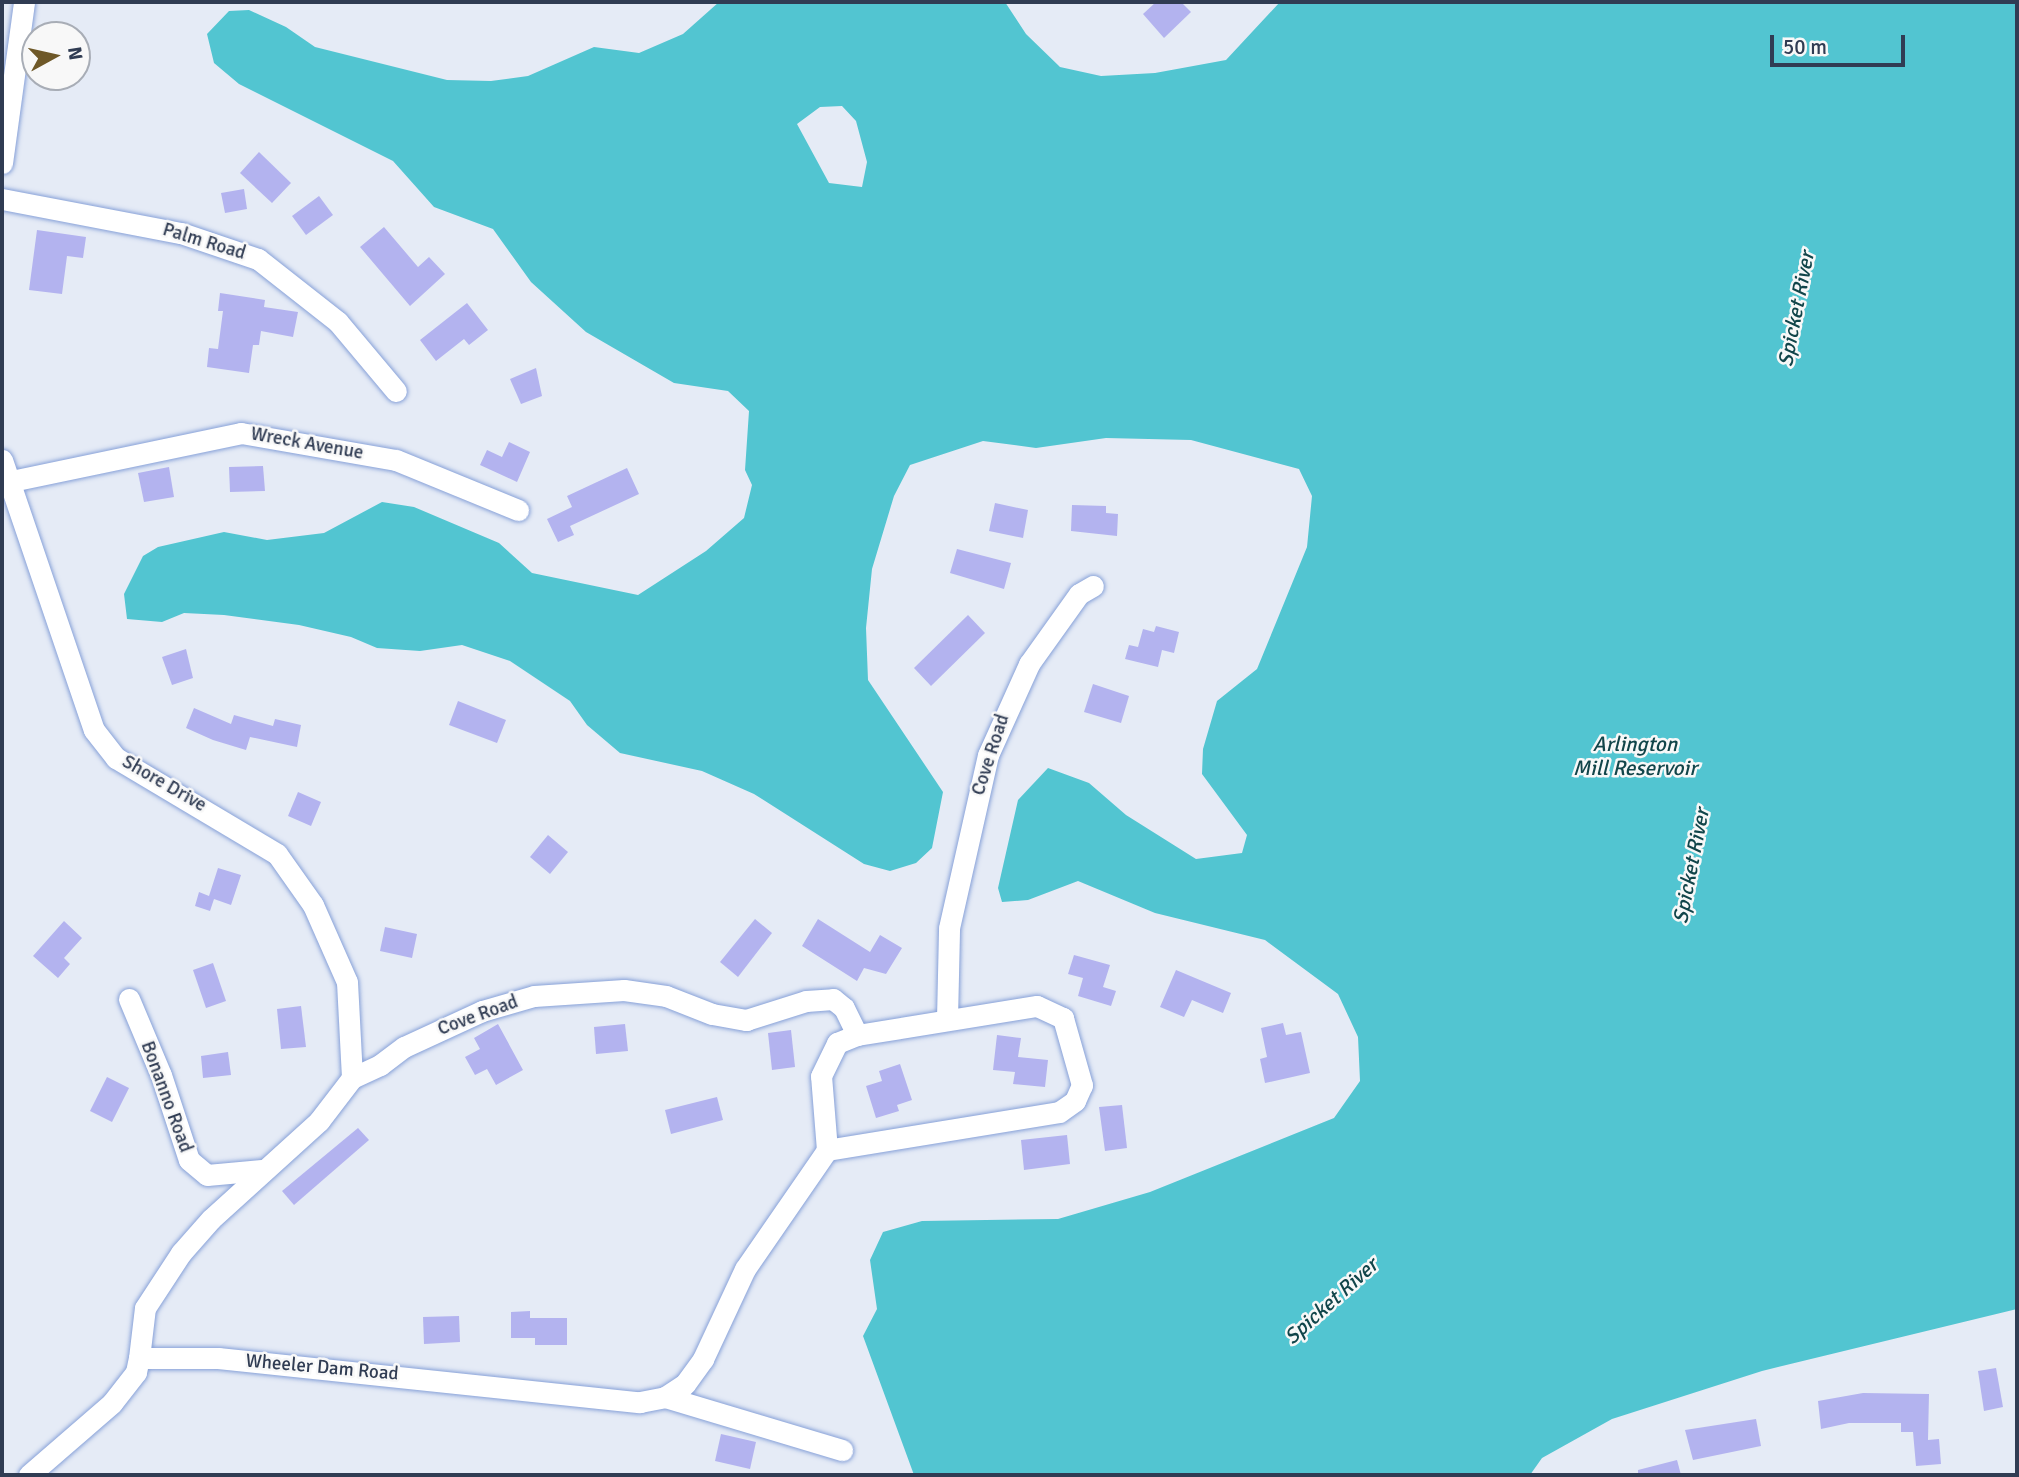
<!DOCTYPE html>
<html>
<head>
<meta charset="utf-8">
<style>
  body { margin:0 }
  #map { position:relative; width:2019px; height:1477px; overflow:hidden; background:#e5ebf6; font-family:Signika,sans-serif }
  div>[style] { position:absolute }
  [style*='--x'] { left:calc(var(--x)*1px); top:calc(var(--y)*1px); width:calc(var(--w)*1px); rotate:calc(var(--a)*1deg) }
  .water>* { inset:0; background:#52c5d1 }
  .building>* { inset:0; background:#b3b3ef }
  .roads { filter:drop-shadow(0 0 2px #87a1d8) drop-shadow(0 0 2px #87a1d8) }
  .minor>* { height:21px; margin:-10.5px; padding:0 10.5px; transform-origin:10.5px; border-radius:10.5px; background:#fff }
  span { translate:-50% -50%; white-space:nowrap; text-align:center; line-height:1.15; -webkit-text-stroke:5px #f8f8f8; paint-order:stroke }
  .street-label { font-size:19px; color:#303c53 }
  .water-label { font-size:21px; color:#11454a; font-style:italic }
  .frame { position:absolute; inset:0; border:4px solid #303c53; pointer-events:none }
  .north { position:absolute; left:21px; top:21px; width:70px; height:70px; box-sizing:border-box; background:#f8f8f8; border:2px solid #a8adb6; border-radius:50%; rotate:82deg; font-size:19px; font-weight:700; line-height:28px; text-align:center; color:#303c53 }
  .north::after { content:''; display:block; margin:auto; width:24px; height:32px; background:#6e5828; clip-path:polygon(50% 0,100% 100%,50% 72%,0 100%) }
  .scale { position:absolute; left:1770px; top:35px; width:135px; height:32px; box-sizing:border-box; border:4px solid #303c53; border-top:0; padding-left:9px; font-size:21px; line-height:24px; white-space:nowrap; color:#303c53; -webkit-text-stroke:5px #f8f8f8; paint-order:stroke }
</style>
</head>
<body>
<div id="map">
  <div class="water">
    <div style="clip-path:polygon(evenodd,719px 2px,1005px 2px,1026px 34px,1060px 67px,1101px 76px,1155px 73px,1226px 60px,1280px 2px,2017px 2px,2017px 1309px,1762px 1371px,1612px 1419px,1542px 1458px,1530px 1475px,914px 1475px,863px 1336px,877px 1309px,870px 1260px,883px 1232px,922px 1221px,1058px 1219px,1150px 1192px,1334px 1118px,1360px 1081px,1358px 1037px,1338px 994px,1265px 940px,1155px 913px,1078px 881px,1028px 900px,1002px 902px,998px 888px,1018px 800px,1048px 768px,1089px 783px,1126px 815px,1196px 859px,1242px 853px,1247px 835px,1202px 774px,1203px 749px,1217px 701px,1257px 669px,1307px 547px,1312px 496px,1299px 469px,1191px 440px,1106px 438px,1036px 448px,983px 441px,910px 465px,894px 496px,872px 569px,866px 628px,868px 680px,943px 792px,932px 848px,916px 863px,890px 871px,864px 864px,754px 794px,702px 771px,620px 753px,587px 725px,570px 701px,510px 661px,462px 645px,420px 651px,377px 648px,351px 637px,299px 625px,224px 615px,184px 613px,162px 622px,127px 619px,124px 594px,143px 556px,158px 547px,224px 532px,267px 540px,324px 533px,382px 502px,414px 507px,499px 543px,532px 573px,638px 595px,706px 551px,744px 518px,752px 485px,745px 470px,749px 411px,728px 391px,674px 383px,586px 332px,531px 282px,493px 229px,434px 207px,393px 161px,239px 84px,214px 63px,207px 34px,229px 11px,249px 10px,286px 27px,315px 47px,447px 80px,491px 81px,528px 76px,594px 47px,639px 53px,683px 34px,719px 2px,842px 106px,856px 121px,867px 162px,862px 187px,829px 183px,797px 124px,820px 107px,842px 106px)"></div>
  </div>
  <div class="building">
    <div style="clip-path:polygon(1156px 2px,1181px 2px,1191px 12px,1164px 38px,1143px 14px)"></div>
    <div style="clip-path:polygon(259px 152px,291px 183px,272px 203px,240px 173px)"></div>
    <div style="clip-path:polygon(244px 189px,247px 209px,225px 213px,221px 193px)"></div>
    <div style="clip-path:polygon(319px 196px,333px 215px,306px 235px,292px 216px)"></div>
    <div style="clip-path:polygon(384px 227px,418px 267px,429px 257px,445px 274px,410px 306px,360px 247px)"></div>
    <div style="clip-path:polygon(37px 230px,86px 237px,83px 258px,67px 256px,62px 294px,29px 290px)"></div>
    <div style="clip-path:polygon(220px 293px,265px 300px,264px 307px,298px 312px,293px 337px,261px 331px,259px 345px,253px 345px,249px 373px,207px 367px,209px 348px,218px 349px,223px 311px,218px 311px)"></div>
    <div style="clip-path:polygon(467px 303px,488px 330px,469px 345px,464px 339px,436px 361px,420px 340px)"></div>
    <div style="clip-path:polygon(536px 368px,542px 396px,521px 404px,510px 379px)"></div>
    <div style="clip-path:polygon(509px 442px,530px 452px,517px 482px,480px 465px,487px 450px,502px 457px)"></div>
    <div style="clip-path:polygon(263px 466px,265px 491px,230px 492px,229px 467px)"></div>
    <div style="clip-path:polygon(169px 467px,174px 497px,144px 502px,138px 473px)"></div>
    <div style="clip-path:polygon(627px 468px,639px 494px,570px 526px,574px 535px,558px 542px,547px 519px,572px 507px,567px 496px)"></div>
    <div style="clip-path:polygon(995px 503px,1028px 510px,1023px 538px,989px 531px)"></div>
    <div style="clip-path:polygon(1072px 505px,1106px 506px,1106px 513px,1118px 514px,1117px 536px,1071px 531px)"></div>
    <div style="clip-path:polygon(957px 549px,1011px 563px,1004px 589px,950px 573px)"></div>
    <div style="clip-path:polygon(968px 615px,985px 633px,931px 686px,914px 668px)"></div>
    <div style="clip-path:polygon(1156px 626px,1179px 632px,1174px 653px,1162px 650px,1158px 667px,1125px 659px,1129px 645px,1138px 647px,1143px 629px,1154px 632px)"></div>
    <div style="clip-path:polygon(186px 649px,193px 678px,172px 685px,162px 657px)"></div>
    <div style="clip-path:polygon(1093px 684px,1129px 696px,1121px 723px,1084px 712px)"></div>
    <div style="clip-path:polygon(458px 701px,506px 720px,497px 743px,449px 725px)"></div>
    <div style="clip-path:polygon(194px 708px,231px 724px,234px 715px,273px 726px,275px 719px,301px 725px,297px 747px,250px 737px,246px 750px,213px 740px,186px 728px)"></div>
    <div style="clip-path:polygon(298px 792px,321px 802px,311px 826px,288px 816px)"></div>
    <div style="clip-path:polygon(548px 835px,568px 852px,550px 874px,530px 857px)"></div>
    <div style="clip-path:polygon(218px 868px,241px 875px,231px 905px,214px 899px,210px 911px,195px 906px,199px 892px,209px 896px)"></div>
    <div style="clip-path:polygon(755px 919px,772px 933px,738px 977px,720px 962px)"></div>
    <div style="clip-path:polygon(818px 919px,870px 952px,880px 935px,902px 948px,886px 974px,864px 968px,857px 981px,802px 946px)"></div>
    <div style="clip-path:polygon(64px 921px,82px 938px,64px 958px,70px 964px,58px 978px,33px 956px)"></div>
    <div style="clip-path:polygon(385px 927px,417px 934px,412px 958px,380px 951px)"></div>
    <div style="clip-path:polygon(1074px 955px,1110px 965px,1103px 987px,1116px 991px,1111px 1006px,1078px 996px,1083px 978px,1068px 974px)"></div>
    <div style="clip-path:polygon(213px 963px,226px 1001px,206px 1008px,193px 970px)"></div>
    <div style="clip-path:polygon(1176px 970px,1231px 993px,1223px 1013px,1192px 1000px,1184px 1017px,1160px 1007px)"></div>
    <div style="clip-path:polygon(301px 1006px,306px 1047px,281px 1049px,277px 1009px)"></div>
    <div style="clip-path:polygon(1283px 1023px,1286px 1035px,1301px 1032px,1310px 1073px,1265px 1083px,1260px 1059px,1267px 1057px,1261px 1028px)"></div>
    <div style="clip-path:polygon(498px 1024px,523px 1070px,496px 1085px,487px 1069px,475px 1075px,465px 1057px,480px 1049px,474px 1038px)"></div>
    <div style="clip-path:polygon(625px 1024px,628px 1051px,596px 1054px,594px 1027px)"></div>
    <div style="clip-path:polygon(791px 1030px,795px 1067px,772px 1070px,768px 1033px)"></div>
    <div style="clip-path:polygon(997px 1035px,1021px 1038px,1018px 1057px,1048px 1060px,1045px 1087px,1013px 1084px,1015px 1072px,993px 1070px)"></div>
    <div style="clip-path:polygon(228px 1052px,231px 1075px,203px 1078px,201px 1056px)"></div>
    <div style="clip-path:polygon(900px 1064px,912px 1100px,897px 1105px,899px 1111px,876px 1118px,866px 1086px,882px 1081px,879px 1071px)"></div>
    <div style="clip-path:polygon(107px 1077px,129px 1088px,112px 1122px,90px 1111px)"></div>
    <div style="clip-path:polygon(717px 1097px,723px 1120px,671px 1134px,665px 1110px)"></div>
    <div style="clip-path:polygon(1122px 1105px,1127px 1148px,1105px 1151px,1099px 1107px)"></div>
    <div style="clip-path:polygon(358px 1128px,369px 1140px,294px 1205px,282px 1191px)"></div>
    <div style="clip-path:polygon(1067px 1135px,1070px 1164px,1024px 1170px,1021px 1140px)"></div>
    <div style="clip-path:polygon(530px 1311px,530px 1318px,567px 1318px,567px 1345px,535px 1345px,535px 1338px,511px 1338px,511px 1312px)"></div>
    <div style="clip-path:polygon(459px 1316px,460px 1342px,424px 1344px,423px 1317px)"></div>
    <div style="clip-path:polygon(1996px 1368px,2003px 1407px,1984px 1411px,1978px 1371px)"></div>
    <div style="clip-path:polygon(1863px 1393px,1929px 1394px,1928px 1440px,1939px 1439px,1941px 1464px,1916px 1466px,1913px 1432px,1901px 1432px,1901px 1423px,1849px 1423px,1821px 1429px,1818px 1401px)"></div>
    <div style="clip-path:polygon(1756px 1419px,1761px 1446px,1693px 1460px,1685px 1430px)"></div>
    <div style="clip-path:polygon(721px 1434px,756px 1442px,750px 1469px,715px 1461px)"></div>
    <div style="clip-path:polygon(1677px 1460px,1681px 1475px,1638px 1475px,1638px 1470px)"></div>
  </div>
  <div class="roads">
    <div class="minor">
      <div style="--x:2;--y:163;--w:162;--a:-82.2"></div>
      <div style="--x:2;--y:199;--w:182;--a:10.8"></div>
      <div style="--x:181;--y:233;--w:81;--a:18.7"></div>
      <div style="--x:258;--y:259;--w:102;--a:38.2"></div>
      <div style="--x:338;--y:322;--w:90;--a:50"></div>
      <div style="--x:2;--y:460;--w:285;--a:71.2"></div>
      <div style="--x:94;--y:730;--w:36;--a:52"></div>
      <div style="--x:116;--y:758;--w:187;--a:30.8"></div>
      <div style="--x:277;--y:854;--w:62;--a:54.8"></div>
      <div style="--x:313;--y:905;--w:84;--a:66.2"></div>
      <div style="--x:347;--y:982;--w:96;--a:87"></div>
      <div style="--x:2;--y:483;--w:244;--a:-11.8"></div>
      <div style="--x:241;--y:433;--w:157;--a:9.9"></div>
      <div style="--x:396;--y:460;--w:132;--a:22.3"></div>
      <div style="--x:129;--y:999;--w:82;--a:67.2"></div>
      <div style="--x:161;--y:1075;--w:89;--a:71.8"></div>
      <div style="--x:189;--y:1160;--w:23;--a:40"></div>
      <div style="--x:207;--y:1175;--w:55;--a:-5.2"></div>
      <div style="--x:947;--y:1019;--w:91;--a:-88.7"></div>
      <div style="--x:949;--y:928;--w:177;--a:-77.3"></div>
      <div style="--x:988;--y:755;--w:100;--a:-65.7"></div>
      <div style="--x:1029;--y:664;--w:86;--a:-54.5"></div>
      <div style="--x:1079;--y:594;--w:16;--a:-30"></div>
      <div style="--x:139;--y:1358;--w:50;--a:-83.2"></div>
      <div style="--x:145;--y:1308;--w:66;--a:-56.8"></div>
      <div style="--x:181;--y:1253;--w:45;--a:-48.6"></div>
      <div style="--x:211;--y:1219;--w:146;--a:-42.2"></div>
      <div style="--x:319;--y:1121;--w:54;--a:-52.5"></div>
      <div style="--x:352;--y:1078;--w:31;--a:-25"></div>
      <div style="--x:380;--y:1065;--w:30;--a:-37"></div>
      <div style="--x:404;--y:1047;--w:86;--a:-24.8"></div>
      <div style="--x:482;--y:1011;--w:54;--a:-16.1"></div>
      <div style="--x:534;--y:996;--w:90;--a:-3.8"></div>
      <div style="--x:624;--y:990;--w:42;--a:8.1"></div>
      <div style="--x:666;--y:996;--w:49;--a:21.4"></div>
      <div style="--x:712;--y:1014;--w:35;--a:10"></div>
      <div style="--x:746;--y:1020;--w:63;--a:-17.6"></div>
      <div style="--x:806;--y:1001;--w:27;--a:-4"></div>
      <div style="--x:833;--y:999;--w:14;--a:39"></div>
      <div style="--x:844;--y:1008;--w:30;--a:64"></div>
      <div style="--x:857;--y:1035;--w:182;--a:-9.2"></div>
      <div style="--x:1037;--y:1006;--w:29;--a:25"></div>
      <div style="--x:1063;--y:1018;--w:70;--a:74.2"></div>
      <div style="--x:1082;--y:1085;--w:17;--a:114"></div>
      <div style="--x:1075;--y:1101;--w:19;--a:145"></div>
      <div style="--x:1059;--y:1112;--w:235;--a:170.7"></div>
      <div style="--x:665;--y:1397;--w:185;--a:16.7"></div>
      <div style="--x:29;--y:1475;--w:110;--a:-40.9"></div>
      <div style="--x:112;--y:1403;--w:39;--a:-52"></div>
      <div style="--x:136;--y:1372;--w:14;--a:-78"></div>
      <div style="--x:139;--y:1358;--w:79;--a:0"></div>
      <div style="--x:218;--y:1358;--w:424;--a:6"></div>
      <div style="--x:640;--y:1402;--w:25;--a:-11"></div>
      <div style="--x:665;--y:1397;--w:24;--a:-33"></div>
      <div style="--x:685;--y:1384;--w:31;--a:-54"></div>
      <div style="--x:703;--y:1359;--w:99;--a:-65"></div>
      <div style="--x:745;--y:1269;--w:145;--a:-55.4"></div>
      <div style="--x:827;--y:1150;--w:74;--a:-94.6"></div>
      <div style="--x:821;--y:1076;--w:37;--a:-64"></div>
      <div style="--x:837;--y:1043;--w:22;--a:-22"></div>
    </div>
  </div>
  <div class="street-label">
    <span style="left:204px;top:242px;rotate:17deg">Palm Road</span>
    <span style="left:307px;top:444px;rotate:10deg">Wreck Avenue</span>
    <span style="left:991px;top:755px;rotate:-72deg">Cove Road</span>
    <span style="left:164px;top:784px;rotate:30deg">Shore Drive</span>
    <span style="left:478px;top:1016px;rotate:-20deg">Cove Road</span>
    <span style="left:166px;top:1097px;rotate:70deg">Bonanno Road</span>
    <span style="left:322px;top:1368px;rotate:5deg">Wheeler Dam Road</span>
  </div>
  <div class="water-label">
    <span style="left:1796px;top:309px;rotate:-79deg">Spicket River</span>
    <span style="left:1635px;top:756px">Arlington<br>Mill Reservoir</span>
    <span style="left:1691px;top:866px;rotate:-79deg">Spicket River</span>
    <span style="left:1331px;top:1301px;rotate:-42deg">Spicket River</span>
  </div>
  <div class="frame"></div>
  <div class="north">N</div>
  <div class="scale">50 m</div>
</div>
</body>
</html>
